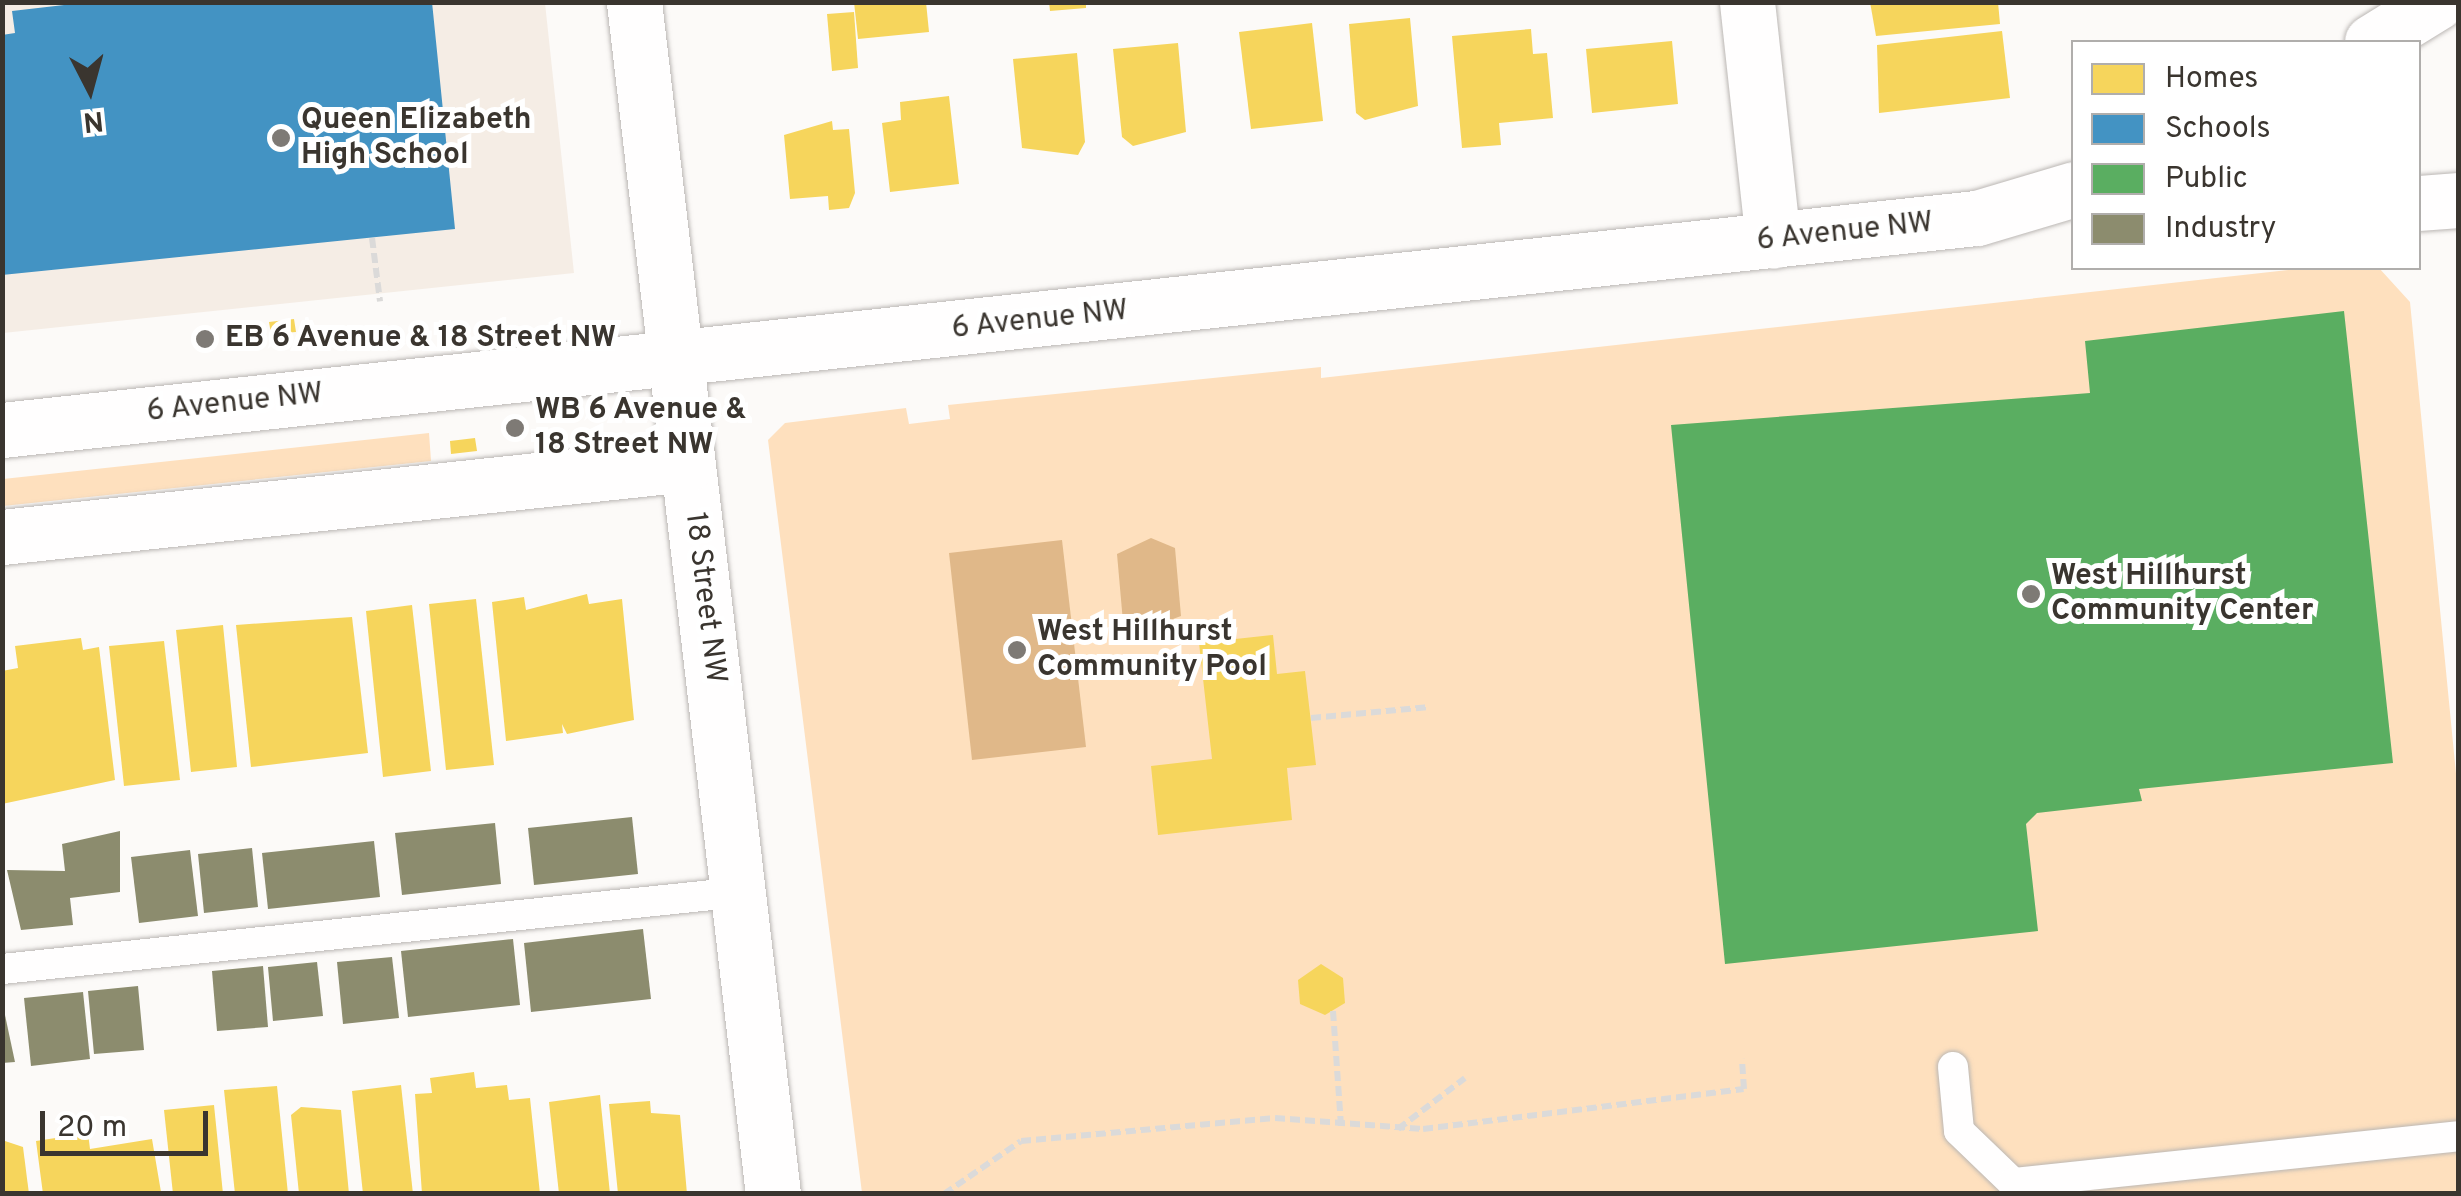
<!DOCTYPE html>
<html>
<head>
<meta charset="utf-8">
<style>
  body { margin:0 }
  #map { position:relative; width:2461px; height:1196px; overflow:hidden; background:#fcfaf8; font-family:Overpass,sans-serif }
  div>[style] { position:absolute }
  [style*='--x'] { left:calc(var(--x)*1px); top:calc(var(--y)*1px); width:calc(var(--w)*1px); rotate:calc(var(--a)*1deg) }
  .built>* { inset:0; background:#f5ede5 }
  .green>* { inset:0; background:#fee0be }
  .water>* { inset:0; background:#e0b889 }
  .homes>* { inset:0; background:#f6d55c }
  .schools>* { inset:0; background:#4393c3 }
  .public>* { inset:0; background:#5aae61 }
  .industry>* { inset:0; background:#8c8c6e }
  .path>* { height:6px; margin-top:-3px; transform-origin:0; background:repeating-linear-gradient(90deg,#dbdad9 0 10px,transparent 0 15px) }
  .roads { filter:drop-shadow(0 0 2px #bbb7b4) drop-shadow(0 0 2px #bbb7b4) }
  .lane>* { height:30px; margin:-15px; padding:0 15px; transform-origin:15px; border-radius:15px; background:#fffefe }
  .street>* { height:55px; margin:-27.5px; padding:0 27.5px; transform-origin:27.5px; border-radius:27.5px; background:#fffefe }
  .secondary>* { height:55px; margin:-27.5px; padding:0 27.5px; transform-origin:27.5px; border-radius:27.5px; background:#fffefe }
  .dots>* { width:28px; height:28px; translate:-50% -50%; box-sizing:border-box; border:5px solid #fff; border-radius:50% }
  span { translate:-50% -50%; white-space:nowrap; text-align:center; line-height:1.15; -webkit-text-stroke:10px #fff; paint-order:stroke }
  .poi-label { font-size:30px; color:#3a352f; font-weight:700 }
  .left { translate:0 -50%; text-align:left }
  .street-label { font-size:30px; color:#3a352f }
  .frame { position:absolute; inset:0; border:5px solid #3a352f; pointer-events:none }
  .legend { position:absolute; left:2071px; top:40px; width:350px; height:230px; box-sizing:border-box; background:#fff; border:2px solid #b0aeac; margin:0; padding:12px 18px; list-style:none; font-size:30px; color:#3a352f }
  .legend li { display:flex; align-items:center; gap:20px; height:50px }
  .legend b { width:50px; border:2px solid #b0aeac }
  .north { position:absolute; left:40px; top:40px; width:100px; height:100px; -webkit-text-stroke:8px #fff; paint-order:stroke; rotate:174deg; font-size:28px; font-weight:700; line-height:40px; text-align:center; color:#3a352f }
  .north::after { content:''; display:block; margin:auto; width:35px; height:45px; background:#3a352f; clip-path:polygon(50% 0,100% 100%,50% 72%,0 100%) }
  .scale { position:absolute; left:40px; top:1111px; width:168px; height:45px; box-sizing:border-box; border:5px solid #3a352f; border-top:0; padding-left:12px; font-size:30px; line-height:35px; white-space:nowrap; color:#3a352f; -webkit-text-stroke:8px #fff; paint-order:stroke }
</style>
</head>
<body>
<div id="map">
  <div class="built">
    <div style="clip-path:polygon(2px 3px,545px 3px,574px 273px,3px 333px)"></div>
  </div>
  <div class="green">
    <div style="clip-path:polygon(2306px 268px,2379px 268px,2410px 302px,2458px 794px,2458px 1193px,862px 1193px,768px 440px,785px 423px,906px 408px,909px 424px,950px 419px,948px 405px,1321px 367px,1321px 378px)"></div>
    <div style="clip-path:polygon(429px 433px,431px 461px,3px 506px,3px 479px)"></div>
  </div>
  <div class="water">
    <div style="clip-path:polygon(1151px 538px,1175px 548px,1181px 616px,1144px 630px,1123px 622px,1117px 554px)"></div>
    <div style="clip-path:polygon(1062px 540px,1086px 747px,972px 760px,949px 553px)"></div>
  </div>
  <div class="homes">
    <div style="clip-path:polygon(854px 2px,926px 2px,929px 32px,858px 39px)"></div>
    <div style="clip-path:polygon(1049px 2px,1086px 2px,1086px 8px,1050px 11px)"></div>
    <div style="clip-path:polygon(1870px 2px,1998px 2px,2000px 24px,1876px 36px)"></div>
    <div style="clip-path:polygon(854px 12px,858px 68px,832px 71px,827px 14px)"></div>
    <div style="clip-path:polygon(1410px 18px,1418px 106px,1365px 120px,1356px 113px,1349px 24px)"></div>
    <div style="clip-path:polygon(1312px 23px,1323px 121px,1251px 129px,1239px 32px)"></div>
    <div style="clip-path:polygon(1531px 29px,1533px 54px,1547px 53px,1553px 118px,1499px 123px,1501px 145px,1462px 148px,1452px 36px)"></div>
    <div style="clip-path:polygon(2002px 31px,2010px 98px,1879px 113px,1877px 45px)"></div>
    <div style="clip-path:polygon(1672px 41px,1678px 104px,1592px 113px,1586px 49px)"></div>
    <div style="clip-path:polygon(1178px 43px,1186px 132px,1133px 146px,1122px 137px,1113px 49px)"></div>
    <div style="clip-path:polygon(1077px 53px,1085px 142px,1078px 155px,1022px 148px,1013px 59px)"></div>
    <div style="clip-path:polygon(949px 96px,959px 184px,890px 192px,882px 123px,901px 120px,900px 102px)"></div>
    <div style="clip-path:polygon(832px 121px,833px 130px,849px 129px,855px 193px,849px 208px,829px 210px,828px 196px,790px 199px,784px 135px)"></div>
    <div style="clip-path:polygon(294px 319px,296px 332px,271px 334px,269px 322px)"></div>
    <div style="clip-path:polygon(475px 438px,477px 451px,451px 454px,450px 441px)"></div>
    <div style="clip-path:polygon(587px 594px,589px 604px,622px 599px,634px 720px,567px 734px,562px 724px,563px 733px,506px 741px,492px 602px,524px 597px,526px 610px)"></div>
    <div style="clip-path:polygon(476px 599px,494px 765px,446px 770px,429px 604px)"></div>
    <div style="clip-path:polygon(412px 605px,431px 771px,383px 777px,366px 611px)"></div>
    <div style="clip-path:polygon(352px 617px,368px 753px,251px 767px,236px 625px)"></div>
    <div style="clip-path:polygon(223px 625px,237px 767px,191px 772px,176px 630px)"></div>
    <div style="clip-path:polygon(1273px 635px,1277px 674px,1305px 671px,1316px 765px,1287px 768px,1292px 820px,1158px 835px,1151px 766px,1212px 759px,1199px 643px)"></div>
    <div style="clip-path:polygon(81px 638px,83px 650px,99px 647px,115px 780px,2px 804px,2px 671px,18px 668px,15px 646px)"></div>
    <div style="clip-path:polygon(164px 641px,180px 780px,124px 786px,109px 646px)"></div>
    <div style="clip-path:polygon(1321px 964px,1343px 978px,1345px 1003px,1325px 1015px,1300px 1004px,1298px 980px)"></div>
    <div style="clip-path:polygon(474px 1072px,476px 1088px,507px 1085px,509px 1100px,530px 1098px,540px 1194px,422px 1194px,415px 1094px,432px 1093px,430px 1078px)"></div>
    <div style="clip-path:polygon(401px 1085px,413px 1194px,363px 1194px,352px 1091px)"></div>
    <div style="clip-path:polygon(277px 1086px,288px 1194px,235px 1194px,224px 1090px)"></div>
    <div style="clip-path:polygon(600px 1095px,610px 1194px,559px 1194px,549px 1102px)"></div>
    <div style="clip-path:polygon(650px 1101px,651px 1113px,680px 1115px,687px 1194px,618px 1194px,609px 1104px)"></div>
    <div style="clip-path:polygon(214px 1105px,223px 1194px,173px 1194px,164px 1110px)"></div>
    <div style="clip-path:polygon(301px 1107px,341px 1110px,349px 1194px,299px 1194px,291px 1115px)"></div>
    <div style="clip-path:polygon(88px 1133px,90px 1149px,152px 1139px,161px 1192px,43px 1194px,36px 1141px)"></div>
    <div style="clip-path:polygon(2px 1140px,23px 1147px,29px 1194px,2px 1194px)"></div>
  </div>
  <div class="schools">
    <div style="clip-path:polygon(90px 2px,432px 2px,455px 229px,2px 275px,2px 35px,15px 33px,12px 11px)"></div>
  </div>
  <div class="public">
    <div style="clip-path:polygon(2344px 311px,2393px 763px,2139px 789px,2142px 801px,2037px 813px,2026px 824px,2038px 931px,1725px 964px,1671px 425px,2090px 393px,2085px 341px)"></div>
  </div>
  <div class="industry">
    <div style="clip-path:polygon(632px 817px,638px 874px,534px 885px,528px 828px)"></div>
    <div style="clip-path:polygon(495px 823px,501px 884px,402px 895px,395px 833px)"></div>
    <div style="clip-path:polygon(120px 831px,120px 892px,70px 898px,73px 925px,21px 930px,7px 870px,65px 871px,62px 844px)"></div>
    <div style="clip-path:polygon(374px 841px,380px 897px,268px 909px,262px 853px)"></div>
    <div style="clip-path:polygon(252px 848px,258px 907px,204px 913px,198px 854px)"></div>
    <div style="clip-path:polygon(190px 850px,198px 916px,139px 923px,131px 857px)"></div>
    <div style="clip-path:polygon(643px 929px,651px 999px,531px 1012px,524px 943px)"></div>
    <div style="clip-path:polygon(513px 939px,520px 1005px,408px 1017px,401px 951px)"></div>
    <div style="clip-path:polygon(392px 957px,399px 1018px,343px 1024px,337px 962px)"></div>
    <div style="clip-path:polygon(317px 962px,323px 1016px,273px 1021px,268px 967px)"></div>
    <div style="clip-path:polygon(263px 966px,268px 1027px,217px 1031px,212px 971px)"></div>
    <div style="clip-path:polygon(138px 986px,144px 1050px,94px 1054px,88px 991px)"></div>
    <div style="clip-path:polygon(83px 992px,90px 1059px,31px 1066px,24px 998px)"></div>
    <div style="clip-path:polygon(2px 1001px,15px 1062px,2px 1063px)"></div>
  </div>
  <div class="path">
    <div style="--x:372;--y:238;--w:64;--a:82.8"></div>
    <div style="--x:1311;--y:718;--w:119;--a:-5.3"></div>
    <div style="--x:1333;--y:1011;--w:115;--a:86"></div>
    <div style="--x:1398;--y:1129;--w:84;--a:-37.3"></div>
    <div style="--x:944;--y:1194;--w:93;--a:-34.5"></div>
    <div style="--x:1021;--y:1141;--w:255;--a:-5.2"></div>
    <div style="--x:1275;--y:1118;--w:148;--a:4.3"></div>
    <div style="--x:1423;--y:1129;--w:323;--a:-7.1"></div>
    <div style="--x:1744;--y:1089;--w:30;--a:-94"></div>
  </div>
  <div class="roads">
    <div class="lane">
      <div style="--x:2;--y:969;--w:743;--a:-5.95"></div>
      <div style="--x:1953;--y:1067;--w:64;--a:84.6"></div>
      <div style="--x:1959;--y:1131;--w:75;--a:43.9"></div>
      <div style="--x:2013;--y:1183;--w:447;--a:-6"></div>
    </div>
    <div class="street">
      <div style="--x:634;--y:2;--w:1200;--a:83.35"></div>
      <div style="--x:1747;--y:2;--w:240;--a:83.8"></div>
      <div style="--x:2;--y:537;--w:689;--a:-6.08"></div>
    </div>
    <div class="secondary">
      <div style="--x:2372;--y:42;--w:76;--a:-31.6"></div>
      <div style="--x:2418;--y:203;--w:40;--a:-4.3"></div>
      <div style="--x:2;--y:430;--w:1986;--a:-6.13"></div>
      <div style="--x:1977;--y:218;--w:101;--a:-16.6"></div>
    </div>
  </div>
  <div class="dots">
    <div style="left:281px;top:138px;background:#7e7a75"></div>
    <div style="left:205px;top:339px;background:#7e7a75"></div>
    <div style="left:515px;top:428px;background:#7e7a75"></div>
    <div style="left:2031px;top:594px;background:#7e7a75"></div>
    <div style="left:1017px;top:650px;background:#7e7a75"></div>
  </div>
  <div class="poi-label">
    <span class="left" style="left:301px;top:138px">Queen Elizabeth<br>High School</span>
    <span class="left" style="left:225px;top:339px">EB 6 Avenue &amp; 18 Street NW</span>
    <span class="left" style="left:535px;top:428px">WB 6 Avenue &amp;<br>18 Street NW</span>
    <span class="left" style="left:2051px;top:594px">West Hillhurst<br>Community Center</span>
    <span class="left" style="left:1037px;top:650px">West Hillhurst<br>Community Pool</span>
  </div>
  <div class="street-label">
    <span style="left:1845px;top:233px;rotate:-6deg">6 Avenue NW</span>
    <span style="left:1040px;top:321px;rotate:-6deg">6 Avenue NW</span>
    <span style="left:235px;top:404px;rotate:-6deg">6 Avenue NW</span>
    <span style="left:704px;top:598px;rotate:83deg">18 Street NW</span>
  </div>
  <div class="frame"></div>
  <ul class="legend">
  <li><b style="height:28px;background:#f6d55c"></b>Homes</li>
  <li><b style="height:28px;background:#4393c3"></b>Schools</li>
  <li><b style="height:28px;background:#5aae61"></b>Public</li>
  <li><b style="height:28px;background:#8c8c6e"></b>Industry</li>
  </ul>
  <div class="north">N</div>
  <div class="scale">20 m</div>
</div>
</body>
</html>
